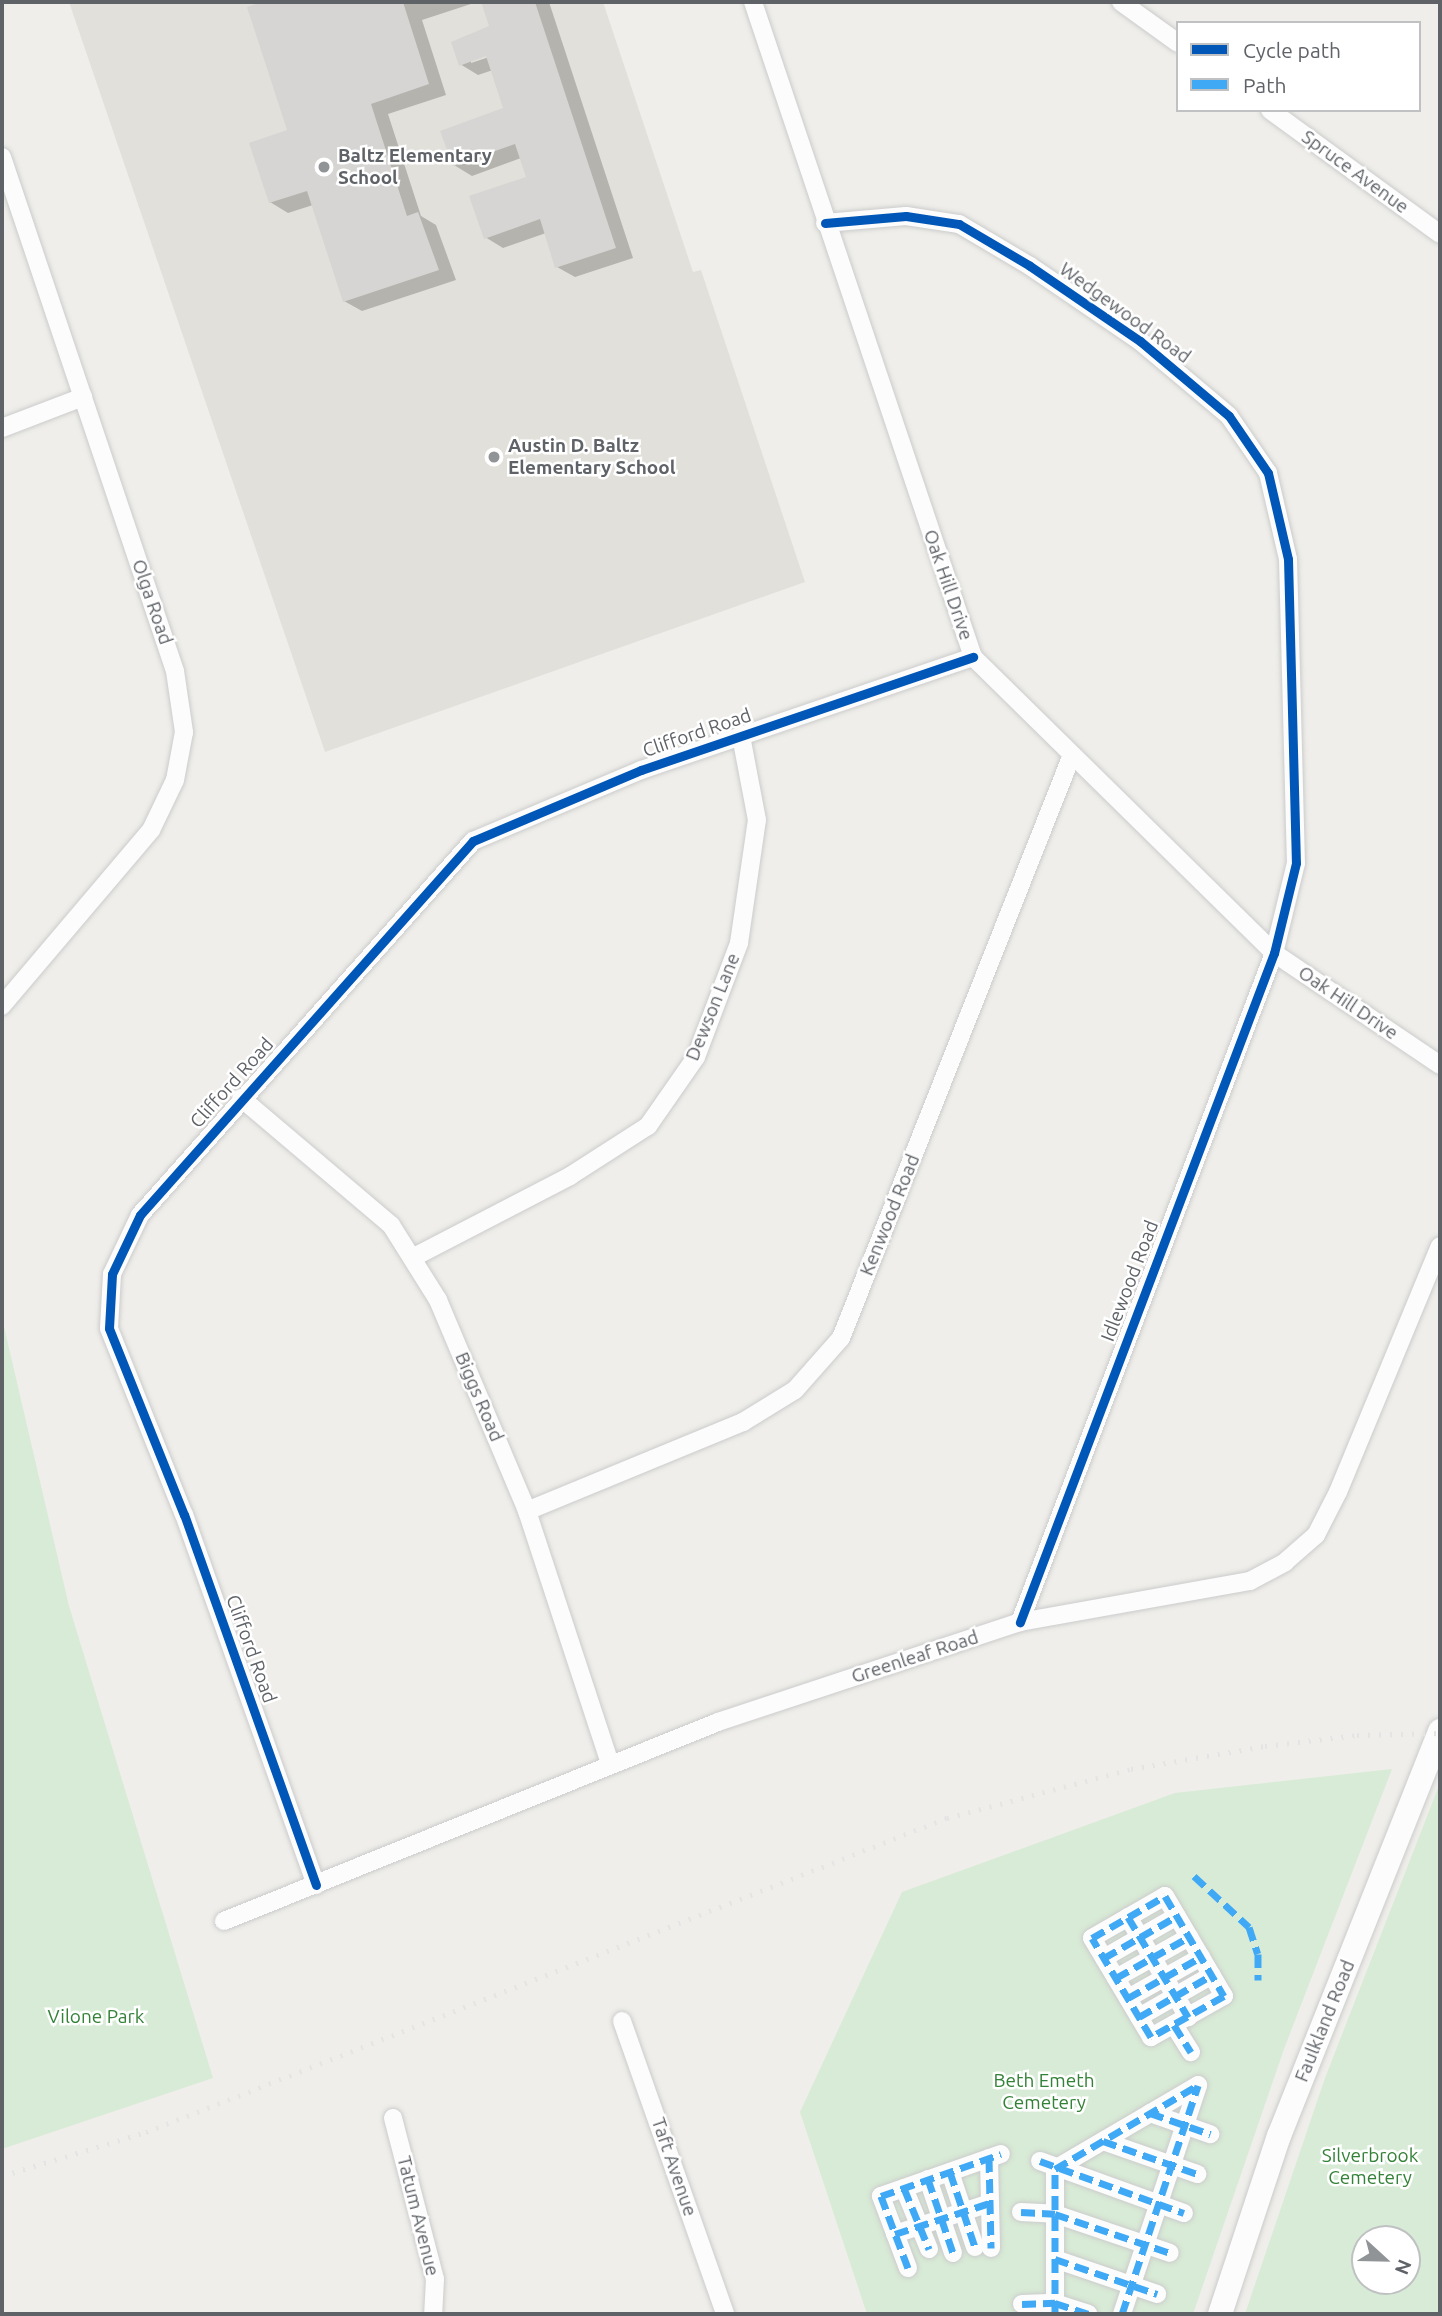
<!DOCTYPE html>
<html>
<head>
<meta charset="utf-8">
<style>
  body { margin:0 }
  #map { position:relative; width:1442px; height:2316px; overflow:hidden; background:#efeeea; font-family:Ubuntu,sans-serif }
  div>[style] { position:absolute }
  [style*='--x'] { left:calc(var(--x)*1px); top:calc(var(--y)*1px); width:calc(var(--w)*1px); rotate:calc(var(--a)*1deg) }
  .education>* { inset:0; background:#e2e0da }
  .green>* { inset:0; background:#d8ebd6 }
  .shadow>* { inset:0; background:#0003 }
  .building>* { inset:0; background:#d6d5d3 }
  .roads { filter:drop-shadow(0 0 2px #cbcccc) drop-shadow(0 0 2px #cbcccc) }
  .street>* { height:18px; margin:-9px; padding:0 9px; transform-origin:9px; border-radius:9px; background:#fdfcfc }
  .secondary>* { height:24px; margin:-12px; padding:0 12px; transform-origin:12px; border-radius:12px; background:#fdfcfc }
  .rail>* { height:5px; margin-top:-2.5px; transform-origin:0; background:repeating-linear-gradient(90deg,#e4e4e4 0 2px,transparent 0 11px) }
  .quiet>* { height:7px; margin-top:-3.5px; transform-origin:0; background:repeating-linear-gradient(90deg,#3fa9f5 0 14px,transparent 0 21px) }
  .cycleway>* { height:9px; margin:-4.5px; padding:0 4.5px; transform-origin:4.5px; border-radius:4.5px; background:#0057b8 }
  .dots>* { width:19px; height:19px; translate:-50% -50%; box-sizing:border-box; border:4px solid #fff; border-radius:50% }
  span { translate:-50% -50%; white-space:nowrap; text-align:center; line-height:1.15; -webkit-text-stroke:5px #fff; paint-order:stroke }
  .poi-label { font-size:19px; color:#5f6368; font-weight:700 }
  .left { translate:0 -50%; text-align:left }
  .street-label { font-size:19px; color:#5f6368 }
  .park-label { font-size:19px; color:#348238 }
  .frame { position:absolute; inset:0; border:4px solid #5f6368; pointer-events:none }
  .legend { position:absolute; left:1176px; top:21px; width:245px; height:91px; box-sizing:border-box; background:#fff; border:2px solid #bfc1c3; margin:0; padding:9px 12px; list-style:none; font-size:21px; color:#5f6368 }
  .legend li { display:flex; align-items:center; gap:14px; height:35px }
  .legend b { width:35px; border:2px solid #bfc1c3 }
  .north { position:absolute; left:1351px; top:2225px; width:70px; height:70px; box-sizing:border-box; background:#fff; border:2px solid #bfc1c3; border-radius:50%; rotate:112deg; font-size:19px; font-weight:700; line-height:28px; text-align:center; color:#5f6368 }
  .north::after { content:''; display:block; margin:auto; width:24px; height:32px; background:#919496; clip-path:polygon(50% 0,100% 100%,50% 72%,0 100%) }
</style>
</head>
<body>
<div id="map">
  <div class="education">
    <div style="clip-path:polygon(69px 2px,603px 2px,693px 272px,701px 270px,805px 582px,325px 752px)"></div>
  </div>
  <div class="green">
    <div style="clip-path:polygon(2px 1318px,69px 1606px,213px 2078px,2px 2149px)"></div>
    <div style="clip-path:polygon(1392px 1769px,1284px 2049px,1193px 2314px,867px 2314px,800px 2112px,902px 1892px,1175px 1793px)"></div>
    <div style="clip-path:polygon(evenodd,1440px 1783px,1440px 2314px,1245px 2314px,1325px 2078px,1440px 1783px,1365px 2239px,1407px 2239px,1407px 2281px,1365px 2281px,1365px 2239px)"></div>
  </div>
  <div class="shadow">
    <div style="clip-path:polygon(268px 2px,477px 2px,422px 20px,446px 95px,388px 114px,421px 216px,436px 225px,456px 280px,362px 311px,344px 301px,313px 205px,288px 213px,270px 202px,290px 131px,249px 8px)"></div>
    <div style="clip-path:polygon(evenodd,483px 2px,549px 2px,633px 258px,575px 277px,557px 267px,546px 233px,503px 248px,485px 237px,528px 178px,521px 158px,472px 176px,454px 165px,505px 110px,493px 70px,478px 75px,460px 64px,491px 27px,483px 2px,494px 52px,495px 55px,471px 63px,471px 60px,494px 52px)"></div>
  </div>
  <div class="building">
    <div style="clip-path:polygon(262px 2px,403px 2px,429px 84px,371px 104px,407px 216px,418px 212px,439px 270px,343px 302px,307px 191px,269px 203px,249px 143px,287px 130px,247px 7px)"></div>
    <div style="clip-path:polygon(481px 2px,535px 2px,616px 248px,555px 268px,540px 219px,484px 239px,469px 196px,526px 177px,515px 144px,453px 166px,440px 131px,503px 108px,486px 56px,459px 66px,451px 42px,489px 26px)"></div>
  </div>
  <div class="roads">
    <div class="street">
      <div style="--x:753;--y:2;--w:691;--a:71.43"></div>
      <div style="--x:973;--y:657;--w:422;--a:44.5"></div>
      <div style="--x:1274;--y:953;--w:200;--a:34"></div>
      <div style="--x:1121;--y:2;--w:70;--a:35.7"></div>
      <div style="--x:1270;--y:110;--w:210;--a:36.1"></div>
      <div style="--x:2;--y:157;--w:542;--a:71.4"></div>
      <div style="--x:175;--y:671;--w:62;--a:81.6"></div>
      <div style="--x:184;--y:732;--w:49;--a:100.6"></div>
      <div style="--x:175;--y:780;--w:55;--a:115.6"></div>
      <div style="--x:151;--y:830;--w:231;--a:130.3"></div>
      <div style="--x:825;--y:223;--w:81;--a:-4.9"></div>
      <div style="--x:906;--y:216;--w:54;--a:8.6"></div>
      <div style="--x:959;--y:224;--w:82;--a:30.6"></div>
      <div style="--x:1030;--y:266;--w:133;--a:34.3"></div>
      <div style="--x:1140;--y:341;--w:116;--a:40.1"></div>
      <div style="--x:1229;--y:416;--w:69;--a:55.6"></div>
      <div style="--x:1268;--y:473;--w:88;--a:76.9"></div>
      <div style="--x:1288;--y:559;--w:304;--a:88.5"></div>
      <div style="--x:1296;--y:863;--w:93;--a:103.7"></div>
      <div style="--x:1274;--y:953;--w:716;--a:110.79"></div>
      <div style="--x:2;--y:428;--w:87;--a:-20.9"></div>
      <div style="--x:241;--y:1098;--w:197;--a:40.3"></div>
      <div style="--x:391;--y:1225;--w:89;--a:57.9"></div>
      <div style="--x:438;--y:1300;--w:229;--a:67.1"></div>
      <div style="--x:527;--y:1511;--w:266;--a:71.8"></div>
      <div style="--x:414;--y:1257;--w:176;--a:-27.4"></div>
      <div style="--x:570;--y:1176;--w:93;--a:-32.7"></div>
      <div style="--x:648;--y:1126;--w:84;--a:-55.2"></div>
      <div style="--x:696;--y:1057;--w:122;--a:-69.3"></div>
      <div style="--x:739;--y:943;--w:124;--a:-81.7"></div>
      <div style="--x:757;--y:820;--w:86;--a:-100.8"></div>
      <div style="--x:527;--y:1511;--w:234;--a:-22.4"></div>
      <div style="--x:743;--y:1422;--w:61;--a:-31.6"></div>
      <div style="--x:795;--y:1390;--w:69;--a:-48.5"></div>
      <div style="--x:841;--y:1338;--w:627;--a:-68.39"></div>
      <div style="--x:316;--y:1885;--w:393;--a:-109.6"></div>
      <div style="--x:184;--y:1515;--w:201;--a:-111.9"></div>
      <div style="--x:109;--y:1328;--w:54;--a:-86.8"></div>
      <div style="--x:112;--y:1274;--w:65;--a:-64.6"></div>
      <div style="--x:140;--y:1215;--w:501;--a:-48.32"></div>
      <div style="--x:473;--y:841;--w:182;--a:-22.9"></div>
      <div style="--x:641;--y:770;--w:351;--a:-18.8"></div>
      <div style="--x:1165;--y:1896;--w:116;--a:59.5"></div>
      <div style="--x:1224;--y:1996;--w:84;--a:150.7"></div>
      <div style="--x:1151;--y:2037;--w:115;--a:-120.8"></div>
      <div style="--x:1092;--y:1938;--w:84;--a:-29.9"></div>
      <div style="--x:1128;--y:1917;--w:117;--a:59"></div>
      <div style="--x:224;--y:1921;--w:533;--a:-21.94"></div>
      <div style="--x:718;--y:1722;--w:318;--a:-18.3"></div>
      <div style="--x:1020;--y:1622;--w:234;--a:-10.1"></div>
      <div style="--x:1250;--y:1581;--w:40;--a:-28"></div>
      <div style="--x:1285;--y:1562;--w:41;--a:-41.1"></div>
      <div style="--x:1316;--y:1535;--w:48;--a:-62.9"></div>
      <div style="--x:1338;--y:1492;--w:266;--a:-67.5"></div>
      <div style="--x:1104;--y:1958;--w:84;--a:-29.9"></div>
      <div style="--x:1116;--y:1978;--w:84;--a:-29.3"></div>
      <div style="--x:1128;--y:1998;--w:84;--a:-29.3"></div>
      <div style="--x:1139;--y:2017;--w:84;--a:-29.9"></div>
      <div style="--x:622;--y:2021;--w:311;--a:70.6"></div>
      <div style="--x:1174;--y:2025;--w:32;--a:58"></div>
      <div style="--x:1150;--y:2113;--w:64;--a:19.3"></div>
      <div style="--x:393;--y:2118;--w:166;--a:75.4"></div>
      <div style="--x:435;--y:2279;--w:35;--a:93"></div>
      <div style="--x:1103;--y:2141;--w:100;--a:19.3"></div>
      <div style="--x:989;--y:2158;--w:90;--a:88.7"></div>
      <div style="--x:1040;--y:2161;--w:153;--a:19.9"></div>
      <div style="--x:950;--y:2172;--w:79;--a:71.6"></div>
      <div style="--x:928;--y:2179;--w:78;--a:71.3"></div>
      <div style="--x:904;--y:2188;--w:66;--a:67.7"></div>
      <div style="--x:1021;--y:2212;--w:34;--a:3"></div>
      <div style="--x:1055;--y:2214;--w:121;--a:18.7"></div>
      <div style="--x:895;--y:2234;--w:100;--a:-18.1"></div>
      <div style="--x:1055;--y:2259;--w:108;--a:18.9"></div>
      <div style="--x:908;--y:2268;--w:77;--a:-110.6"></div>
      <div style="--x:881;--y:2196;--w:127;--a:-19.3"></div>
      <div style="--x:1022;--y:2304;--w:33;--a:-2"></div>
      <div style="--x:1055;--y:2303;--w:35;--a:18"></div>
      <div style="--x:1055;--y:2314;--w:145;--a:-90"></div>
      <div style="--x:1055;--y:2169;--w:166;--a:-30.4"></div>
      <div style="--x:1122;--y:2314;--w:241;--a:-71.6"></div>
    </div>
    <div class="secondary">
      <div style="--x:1220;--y:2314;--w:188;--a:-71.7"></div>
      <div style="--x:1279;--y:2136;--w:436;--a:-68.3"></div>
    </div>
  </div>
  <div class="rail">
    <div style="--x:2;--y:2176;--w:151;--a:-17"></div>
    <div style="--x:146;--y:2132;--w:860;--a:-21.41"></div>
    <div style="--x:947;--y:1818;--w:190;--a:-14.9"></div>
    <div style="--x:1131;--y:1769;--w:136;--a:-9.7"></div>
    <div style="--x:1265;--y:1746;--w:93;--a:-6.8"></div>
    <div style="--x:1357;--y:1735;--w:83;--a:-1.4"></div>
  </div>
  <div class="quiet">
    <div style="--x:1194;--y:1876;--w:75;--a:42.8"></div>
    <div style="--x:1249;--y:1927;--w:28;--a:72"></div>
    <div style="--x:1258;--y:1954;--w:26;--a:90"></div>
    <div style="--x:1165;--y:1896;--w:116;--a:59.5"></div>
    <div style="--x:1224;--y:1996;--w:84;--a:150.7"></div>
    <div style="--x:1151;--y:2037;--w:115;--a:-120.8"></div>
    <div style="--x:1092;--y:1938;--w:84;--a:-29.9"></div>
    <div style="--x:1128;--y:1917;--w:117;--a:59"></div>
    <div style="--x:1104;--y:1958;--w:84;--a:-29.9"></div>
    <div style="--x:1116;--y:1978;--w:84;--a:-29.3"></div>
    <div style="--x:1128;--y:1998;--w:84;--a:-29.3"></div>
    <div style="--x:1139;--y:2017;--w:84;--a:-29.9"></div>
    <div style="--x:1174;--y:2025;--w:32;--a:58"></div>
    <div style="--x:1150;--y:2113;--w:64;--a:19.3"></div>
    <div style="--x:1103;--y:2141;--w:100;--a:19.3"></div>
    <div style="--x:989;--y:2158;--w:90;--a:88.7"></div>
    <div style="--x:1040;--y:2161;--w:153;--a:19.9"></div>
    <div style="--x:950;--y:2172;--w:79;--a:71.6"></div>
    <div style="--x:928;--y:2179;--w:78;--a:71.3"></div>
    <div style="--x:904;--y:2188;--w:66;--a:67.7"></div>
    <div style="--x:1021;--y:2212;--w:34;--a:3"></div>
    <div style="--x:1055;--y:2214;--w:121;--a:18.7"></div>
    <div style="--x:895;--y:2234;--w:100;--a:-18.1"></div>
    <div style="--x:1055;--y:2259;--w:108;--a:18.9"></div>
    <div style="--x:908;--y:2268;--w:77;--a:-110.6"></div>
    <div style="--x:881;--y:2196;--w:127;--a:-19.3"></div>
    <div style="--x:1022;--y:2304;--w:33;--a:-2"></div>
    <div style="--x:1055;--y:2303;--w:35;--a:18"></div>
    <div style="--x:1055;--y:2314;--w:145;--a:-90"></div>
    <div style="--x:1055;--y:2169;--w:166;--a:-30.4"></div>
    <div style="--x:1122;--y:2314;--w:241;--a:-71.6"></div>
  </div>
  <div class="cycleway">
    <div style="--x:825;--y:223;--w:81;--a:-4.9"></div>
    <div style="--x:906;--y:216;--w:54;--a:8.6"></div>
    <div style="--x:959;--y:224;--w:82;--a:30.6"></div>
    <div style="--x:1030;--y:266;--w:133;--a:34.3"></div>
    <div style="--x:1140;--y:341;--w:116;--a:40.1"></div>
    <div style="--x:1229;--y:416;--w:69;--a:55.6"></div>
    <div style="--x:1268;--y:473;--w:88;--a:76.9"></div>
    <div style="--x:1288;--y:559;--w:304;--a:88.5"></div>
    <div style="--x:1296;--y:863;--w:93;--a:103.7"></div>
    <div style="--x:1274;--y:953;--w:716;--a:110.79"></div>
    <div style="--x:316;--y:1885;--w:393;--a:-109.6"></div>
    <div style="--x:184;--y:1515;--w:201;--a:-111.9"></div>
    <div style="--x:109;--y:1328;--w:54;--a:-86.8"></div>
    <div style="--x:112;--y:1274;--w:65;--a:-64.6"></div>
    <div style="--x:140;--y:1215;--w:501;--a:-48.32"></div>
    <div style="--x:473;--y:841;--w:182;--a:-22.9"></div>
    <div style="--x:641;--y:770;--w:351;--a:-18.8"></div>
  </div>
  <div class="dots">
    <div style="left:324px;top:167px;background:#919496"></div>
    <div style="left:494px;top:457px;background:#919496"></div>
  </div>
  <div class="poi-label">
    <span class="left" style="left:338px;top:167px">Baltz Elementary<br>School</span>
    <span class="left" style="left:508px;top:457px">Austin D. Baltz<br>Elementary School</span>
  </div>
  <div class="street-label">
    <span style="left:1355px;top:172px;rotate:36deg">Spruce Avenue</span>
    <span style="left:1125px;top:313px;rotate:36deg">Wedgewood Road</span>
    <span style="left:948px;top:585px;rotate:71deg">Oak Hill Drive</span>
    <span style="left:152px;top:602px;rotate:71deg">Olga Road</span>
    <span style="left:697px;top:733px;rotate:-19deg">Clifford Road</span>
    <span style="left:1348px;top:1003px;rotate:34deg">Oak Hill Drive</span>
    <span style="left:713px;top:1007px;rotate:-68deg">Dewson Lane</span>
    <span style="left:232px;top:1083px;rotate:-48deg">Clifford Road</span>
    <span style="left:890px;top:1215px;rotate:-68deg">Kenwood Road</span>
    <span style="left:1130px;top:1281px;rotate:-69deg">Idlewood Road</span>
    <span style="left:479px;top:1397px;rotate:67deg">Biggs Road</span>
    <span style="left:251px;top:1649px;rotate:70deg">Clifford Road</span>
    <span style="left:915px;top:1657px;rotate:-18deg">Greenleaf Road</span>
    <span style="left:1325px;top:2021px;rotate:-68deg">Faulkland Road</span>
    <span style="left:674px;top:2167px;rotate:71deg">Taft Avenue</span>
    <span style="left:418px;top:2216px;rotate:76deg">Tatum Avenue</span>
  </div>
  <div class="park-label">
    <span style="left:96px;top:2017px">Vilone Park</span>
    <span style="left:1044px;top:2092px">Beth Emeth<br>Cemetery</span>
    <span style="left:1370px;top:2167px">Silverbrook<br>Cemetery</span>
  </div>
  <div class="frame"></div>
  <ul class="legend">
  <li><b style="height:9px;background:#0057b8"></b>Cycle path</li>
  <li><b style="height:9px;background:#3fa9f5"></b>Path</li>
  </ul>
  <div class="north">N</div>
</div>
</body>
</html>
